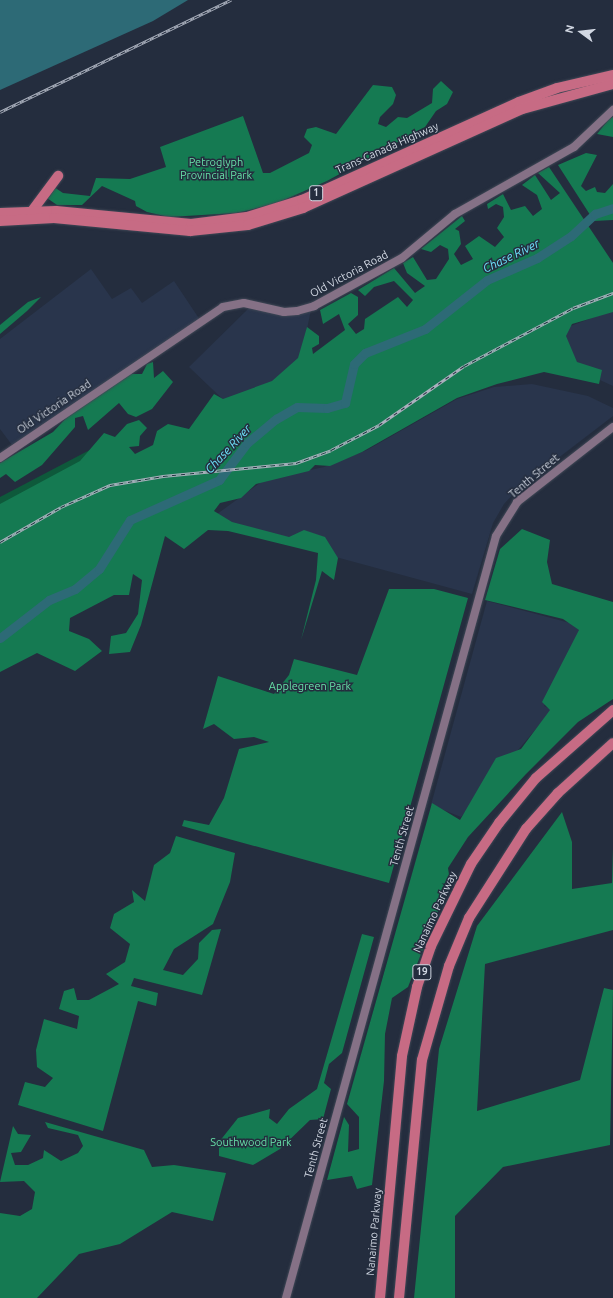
<!DOCTYPE html>
<html>
<head>
<meta charset="utf-8">
<style>
  body { margin:0 }
  #map { position:relative; width:613px; height:1298px; overflow:hidden; background:#242d3e; font-family:Ubuntu,sans-serif }
  div>[style] { position:absolute }
  [style*='--x'] { left:calc(var(--x)*1px); top:calc(var(--y)*1px); width:calc(var(--w)*1px); rotate:calc(var(--a)*1deg) }
  .built>* { inset:0; background:#29354c }
  .green>* { inset:0; background:#0e593b }
  .forest>* { inset:0; background:#157a52 }
  .water>* { inset:0; background:#2d6a76 }
  .river>* { height:9px; margin:-4.5px; padding:0 4.5px; transform-origin:4.5px; border-radius:4.5px; background:#2d6a76 }
  .roads { filter:drop-shadow(0 0 1px #404856) drop-shadow(0 0 1px #404856) }
  .secondary>* { height:8px; margin:-4px; padding:0 4px; transform-origin:4px; border-radius:4px; background:#857186 }
  .highway>* { height:10px; margin:-5px; padding:0 5px; transform-origin:5px; border-radius:5px; background:#c76b84 }
  .rail>* { height:3px; margin-top:-1.5px; transform-origin:0; background:repeating-linear-gradient(90deg,#242d3e 0 4.5px,#aab0bd 0 9px); box-sizing:border-box; border-block:1px solid #aab0bd }
  span { translate:-50% -50%; white-space:nowrap; text-align:center; line-height:1.15; -webkit-text-stroke:3px #242d3e; paint-order:stroke }
  .shield-label span { padding:1px 3px; background:#242d3e; border:1px solid; border-radius:3px; -webkit-text-stroke-width:0 }
  .shield-label { font-size:10px; color:#d2d8e3; font-weight:700 }
  .street-label { font-size:11px; color:#d2d8e3 }
  .park-label { font-size:11px; color:#67e1a8 }
  .water-label { font-size:12px; color:#6de2fa; font-style:italic }
  .north { position:absolute; left:561px; top:12px; width:40px; height:40px; -webkit-text-stroke:3px #242d3e; paint-order:stroke; rotate:285deg; font-size:11px; font-weight:700; line-height:16px; text-align:center; color:#d2d8e3 }
  .north::after { content:''; display:block; margin:auto; width:14px; height:18px; background:#d2d8e3; clip-path:polygon(50% 0,100% 100%,50% 72%,0 100%) }
</style>
</head>
<body>
<div id="map">
  <div class="built">
    <div style="clip-path:polygon(91px 269px,112px 299px,131px 288px,142px 303px,174px 281px,200px 320px,12px 445px,0 429px,0 339px)"></div>
    <div style="clip-path:polygon(249px 308px,311px 310px,298px 371px,232px 408px,189px 367px)"></div>
    <div style="clip-path:polygon(613px 310px,613px 386px,578px 370px,560px 330px)"></div>
    <div style="clip-path:polygon(532px 384px,588px 396px,613px 408px,613px 416px,519px 488px,504px 504px,493px 523px,472px 594px,218px 525px,213px 517px,264px 480px,324px 467px,367px 450px,457px 399px,494px 387px)"></div>
    <div style="clip-path:polygon(487px 601px,570px 623px,587px 636px,544px 706px,552px 710px,461px 817px,431px 805px)"></div>
  </div>
  <div class="green">
    <div style="clip-path:polygon(105px 442px,0 529px,0 497px)"></div>
  </div>
  <div class="forest">
    <div style="clip-path:polygon(441px 81px,453px 92px,447px 104px,436px 111px,425px 127px,327px 181px,275px 204px,236px 213px,169px 217px,147px 212px,136px 206px,135px 201px,102px 186px,82px 205px,57px 205px,47px 198px,54px 187px,63px 193px,90px 196px,96px 178px,130px 179px,166px 167px,160px 147px,243px 116px,263px 173px,270px 173px,309px 153px,312px 145px,304px 137px,307px 129px,316px 127px,336px 134px,373px 85px,392px 87px,396px 95px,393px 104px,380px 117px,378px 124px,386px 127px,398px 117px,407px 118px,432px 103px,433px 89px)"></div>
    <div style="clip-path:polygon(613px 117px,613px 137px,597px 134px,609px 119px)"></div>
    <div style="clip-path:polygon(586px 153px,597px 155px,581px 186px,586px 191px,595px 187px,597px 192px,605px 193px,613px 184px,613px 220px,594px 221px,558px 165px)"></div>
    <div style="clip-path:polygon(549px 167px,613px 263px,613px 312px,572px 324px,566px 336px,577px 362px,602px 370px,599px 384px,544px 372px,497px 384px,457px 398px,362px 452px,330px 466px,315px 465px,309px 471px,256px 484px,241px 498px,220px 503px,214px 511px,232px 522px,289px 537px,304px 530px,325px 537px,338px 558px,334px 580px,322px 571px,301px 640px,316px 580px,318px 553px,228px 531px,208px 530px,184px 549px,165px 536px,141px 625px,130px 652px,109px 654px,111px 636px,126px 633px,138px 614px,142px 580px,133px 574px,129px 595px,114px 595px,70px 618px,69px 631px,89px 639px,102px 651px,75px 671px,37px 653px,0 672px,0 504px,80px 461px,104px 433px,115px 437px,127px 424px,139px 420px,147px 428px,140px 436px,139px 446px,129px 447px,135px 454px,153px 445px,157px 431px,168px 424px,189px 429px,214px 394px,223px 399px,272px 381px,298px 358px,307px 327px,319px 336px,319px 344px,312px 348px,313px 354px,345px 330px,339px 314px,323px 324px,320px 310px,351px 293px,358px 297px,358px 315px,348px 324px,356px 334px,364px 329px,365px 319px,398px 297px,407px 307px,413px 300px,394px 281px,374px 287px,365px 296px,358px 290px,394px 268px,415px 293px,425px 286px,407px 273px,403px 263px,413px 257px,427px 280px,436px 279px,449px 259px,448px 249px,440px 245px,431px 252px,421px 249px,462px 216px,465px 221px,455px 229px,459px 231px,461px 244px,454px 254px,461px 265px,473px 259px,465px 246px,479px 236px,495px 247px,504px 237px,497px 228px,504px 217px,503px 207px,496px 204px,488px 209px,487px 204px,503px 194px,511px 210px,525px 206px,533px 216px,542px 209px,537px 195px,522px 185px,535px 175px,551px 200px,560px 193px,538px 173px)"></div>
    <div style="clip-path:polygon(41px 297px,27px 311px,0 334px,0 325px,28px 302px)"></div>
    <div style="clip-path:polygon(153px 362px,154px 378px,163px 371px,173px 382px,152px 409px,136px 417px,128px 414px,119px 403px,88px 430px,83px 416px,75px 418px,75px 427px,42px 465px,15px 482px,6px 474px,0 478px,0 463px,53px 432px,70px 414px,130px 374px,142px 374px,147px 364px)"></div>
    <div style="clip-path:polygon(522px 529px,550px 540px,547px 562px,552px 584px,613px 602px,613px 699px,578px 722px,526px 774px,468px 837px,448px 868px,450px 881px,408px 987px,392px 998px,385px 1034px,384px 1081px,372px 1185px,357px 1189px,352px 1176px,327px 1180px,344px 1117px,349px 1125px,348px 1152px,359px 1149px,359px 1117px,347px 1104px,432px 803px,460px 820px,496px 758px,521px 749px,550px 710px,542px 702px,579px 630px,563px 619px,485px 600px,500px 549px)"></div>
    <div style="clip-path:polygon(389px 589px,434px 589px,468px 598px,389px 883px,182px 826px,184px 820px,209px 825px,224px 798px,239px 749px,269px 742px,254px 737px,234px 739px,214px 724px,203px 729px,218px 676px,274px 694px,289px 675px,294px 659px,357px 675px)"></div>
    <div style="clip-path:polygon(562px 812px,572px 842px,572px 889px,612px 883px,613px 848px,613px 930px,485px 964px,477px 1111px,580px 1080px,604px 988px,613px 990px,610px 1145px,503px 1167px,455px 1216px,455px 1298px,414px 1298px,439px 1049px,477px 926px)"></div>
    <div style="clip-path:polygon(176px 836px,235px 853px,230px 882px,213px 924px,174px 949px,163px 970px,183px 975px,198px 959px,199px 943px,212px 930px,221px 929px,202px 995px,134px 978px,131px 986px,158px 993px,156px 1006px,138px 1001px,103px 1131px,18px 1105px,25px 1082px,45px 1087px,53px 1078px,37px 1067px,36px 1050px,44px 1019px,77px 1029px,79px 1016px,59px 1009px,64px 991px,74px 988px,77px 1000px,89px 1000px,119px 984px,106px 974px,125px 962px,130px 944px,110px 928px,114px 914px,134px 902px,132px 890px,145px 901px,154px 865px,170px 853px)"></div>
    <div style="clip-path:polygon(362px 934px,374px 937px,342px 1053px,329px 1064px,324px 1083px,331px 1089px,323px 1119px,310px 1120px,280px 1149px,253px 1165px,219px 1156px,219px 1142px,238px 1118px,270px 1109px,269px 1118px,277px 1124px,289px 1109px,317px 1089px)"></div>
    <div style="clip-path:polygon(45px 1122px,144px 1150px,152px 1167px,174px 1165px,226px 1173px,213px 1221px,172px 1212px,120px 1244px,79px 1254px,37px 1298px,0 1298px,0 1213px,20px 1216px,32px 1209px,35px 1192px,24px 1181px,0 1182px,13px 1126px,18px 1134px,31px 1135px,21px 1152px,11px 1153px,15px 1165px,28px 1165px,43px 1158px,44px 1150px,61px 1161px,78px 1153px,83px 1146px,78px 1135px,48px 1128px)"></div>
  </div>
  <div class="water">
    <div style="clip-path:polygon(0 0,188px 0,153px 21px,0 90px)"></div>
  </div>
  <div class="river">
    <div style="--x:0;--y:638;--w:62;--a:-37.8"></div>
    <div style="--x:49;--y:600;--w:28;--a:-23"></div>
    <div style="--x:75;--y:589;--w:31;--a:-40"></div>
    <div style="--x:99;--y:569;--w:58;--a:-57.7"></div>
    <div style="--x:130;--y:520;--w:98;--a:-24.2"></div>
    <div style="--x:219;--y:480;--w:46;--a:-52.9"></div>
    <div style="--x:247;--y:443;--w:38;--a:-40"></div>
    <div style="--x:276;--y:419;--w:24;--a:-30"></div>
    <div style="--x:297;--y:407;--w:30;--a:2"></div>
    <div style="--x:327;--y:408;--w:19;--a:-16"></div>
    <div style="--x:345;--y:403;--w:40;--a:-77"></div>
    <div style="--x:354;--y:364;--w:16;--a:-45"></div>
    <div style="--x:365;--y:353;--w:65;--a:-21.8"></div>
    <div style="--x:425;--y:329;--w:79;--a:-38.3"></div>
    <div style="--x:487;--y:280;--w:55;--a:-23.7"></div>
    <div style="--x:537;--y:258;--w:40;--a:-32.9"></div>
    <div style="--x:571;--y:236;--w:33;--a:-43"></div>
    <div style="--x:595;--y:214;--w:19;--a:-18"></div>
  </div>
  <div class="roads">
    <div class="secondary">
      <div style="--x:0;--y:458;--w:269;--a:-34.1"></div>
      <div style="--x:223;--y:307;--w:21;--a:-11"></div>
      <div style="--x:244;--y:303;--w:41;--a:12.7"></div>
      <div style="--x:284;--y:312;--w:13;--a:-4"></div>
      <div style="--x:297;--y:311;--w:18;--a:-16"></div>
      <div style="--x:314;--y:306;--w:100;--a:-28.6"></div>
      <div style="--x:402;--y:258;--w:69;--a:-39.7"></div>
      <div style="--x:455;--y:214;--w:137;--a:-29.4"></div>
      <div style="--x:574;--y:147;--w:54;--a:-43.5"></div>
      <div style="--x:286;--y:1298;--w:790;--a:-74.59"></div>
      <div style="--x:496;--y:536;--w:40;--a:-58"></div>
      <div style="--x:517;--y:502;--w:122;--a:-38"></div>
    </div>
    <div class="highway">
      <div style="--x:32;--y:211;--w:44;--a:-53.4"></div>
      <div style="--x:0;--y:213;--w:56;--a:-2"></div>
      <div style="--x:56;--y:211;--w:136;--a:5.5"></div>
      <div style="--x:191;--y:224;--w:56;--a:-7.1"></div>
      <div style="--x:247;--y:217;--w:58;--a:-17.2"></div>
      <div style="--x:302;--y:200;--w:238;--a:-24.3"></div>
      <div style="--x:519;--y:102;--w:40;--a:-20.2"></div>
      <div style="--x:557;--y:88;--w:57;--a:-13.1"></div>
      <div style="--x:0;--y:221;--w:54;--a:-3.2"></div>
      <div style="--x:54;--y:218;--w:137;--a:5.5"></div>
      <div style="--x:190;--y:231;--w:58;--a:-5.9"></div>
      <div style="--x:248;--y:225;--w:58;--a:-17.2"></div>
      <div style="--x:303;--y:208;--w:240;--a:-24.3"></div>
      <div style="--x:522;--y:109;--w:94;--a:-15.4"></div>
      <div style="--x:380;--y:1298;--w:243;--a:-84.8"></div>
      <div style="--x:402;--y:1056;--w:71;--a:-77.7"></div>
      <div style="--x:417;--y:987;--w:43;--a:-71.1"></div>
      <div style="--x:431;--y:946;--w:91;--a:-64"></div>
      <div style="--x:471;--y:864;--w:50;--a:-55.7"></div>
      <div style="--x:499;--y:823;--w:58;--a:-50.6"></div>
      <div style="--x:536;--y:778;--w:103;--a:-41.4"></div>
      <div style="--x:399;--y:1298;--w:239;--a:-84.5"></div>
      <div style="--x:422;--y:1060;--w:98;--a:-74"></div>
      <div style="--x:449;--y:966;--w:52;--a:-67.4"></div>
      <div style="--x:469;--y:918;--w:106;--a:-57.4"></div>
      <div style="--x:526;--y:829;--w:48;--a:-48.4"></div>
      <div style="--x:558;--y:793;--w:74;--a:-42.3"></div>
    </div>
  </div>
  <div class="rail">
    <div style="--x:0;--y:112;--w:257;--a:-25.9"></div>
    <div style="--x:0;--y:542;--w:70;--a:-29.8"></div>
    <div style="--x:61;--y:507;--w:54;--a:-24.2"></div>
    <div style="--x:110;--y:485;--w:54;--a:-9.6"></div>
    <div style="--x:163;--y:476;--w:134;--a:-5.6"></div>
    <div style="--x:296;--y:463;--w:37;--a:-20"></div>
    <div style="--x:331;--y:450;--w:54;--a:-27.5"></div>
    <div style="--x:379;--y:425;--w:103;--a:-34.8"></div>
    <div style="--x:464;--y:366;--w:123;--a:-28"></div>
    <div style="--x:573;--y:308;--w:43;--a:-20.6"></div>
  </div>
  <div class="shield-label">
    <span style="left:316px;top:193px">1</span>
    <span style="left:422px;top:972px">19</span>
  </div>
  <div class="street-label">
    <span style="left:387px;top:148px;rotate:-24deg">Trans-Canada Highway</span>
    <span style="left:349px;top:274px;rotate:-28deg">Old Victoria Road</span>
    <span style="left:54px;top:407px;rotate:-34deg">Old Victoria Road</span>
    <span style="left:534px;top:476px;rotate:-40deg">Tenth Street</span>
    <span style="left:402px;top:836px;rotate:-74deg">Tenth Street</span>
    <span style="left:435px;top:912px;rotate:-65deg">Nanaimo Parkway</span>
    <span style="left:316px;top:1148px;rotate:-75deg">Tenth Street</span>
    <span style="left:374px;top:1232px;rotate:-85deg">Nanaimo Parkway</span>
  </div>
  <div class="park-label">
    <span style="left:216px;top:169px">Petroglyph<br>Provincial Park</span>
    <span style="left:310px;top:686px">Applegreen Park</span>
    <span style="left:251px;top:1142px">Southwood Park</span>
  </div>
  <div class="water-label">
    <span style="left:511px;top:256px;rotate:-26deg">Chase River</span>
    <span style="left:228px;top:449px;rotate:-47deg">Chase River</span>
  </div>
  <div class="north">N</div>
</div>
</body>
</html>
